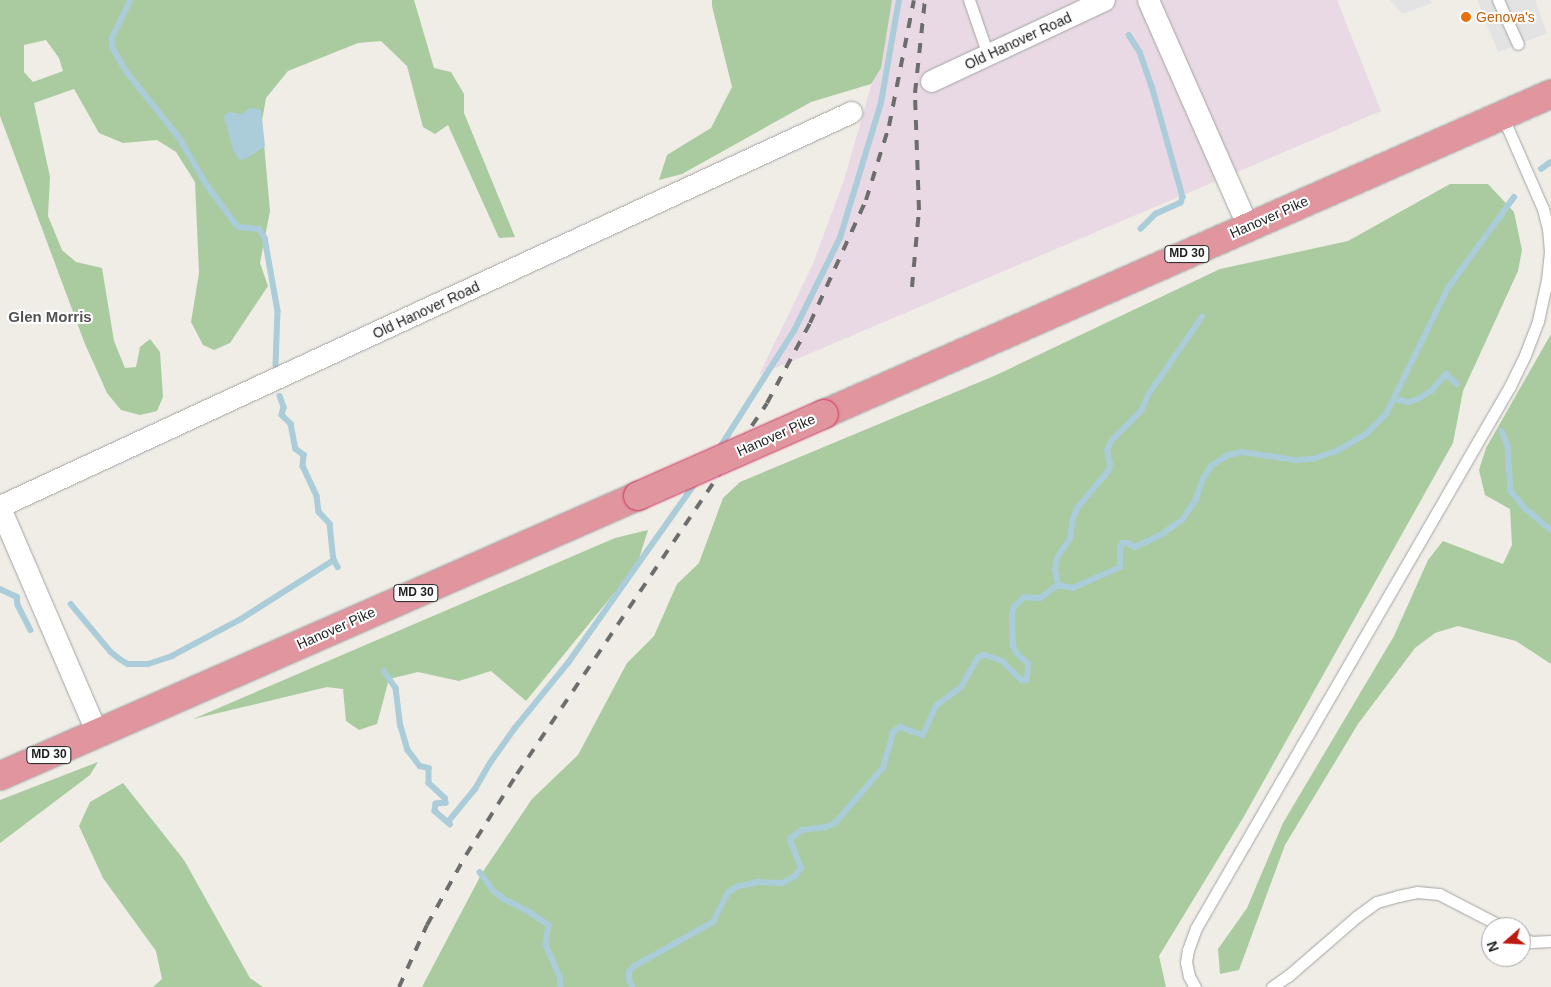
<!DOCTYPE html>
<html>
<head>
<meta charset="utf-8">
<style>
  body { margin:0 }
  #map { position:relative; width:1551px; height:987px; overflow:hidden; background:#efede6; font-family:Helvetica,sans-serif }
  div>[style] { position:absolute }
  [style*='--x'] { left:calc(var(--x)*1px); top:calc(var(--y)*1px); width:calc(var(--w)*1px); rotate:calc(var(--a)*1deg) }
  .industrial>* { inset:0; background:#e8d9e4 }
  .forest>* { inset:0; background:#aacb9f }
  .parking>* { inset:0; background:#e3e3e3 }
  .water>* { inset:0; background:#abccd9 }
  .stream>* { height:5.5px; margin:-2.75px; padding:0 2.75px; transform-origin:2.75px; border-radius:2.75px; background:#abccd9 }
  .roads { filter:drop-shadow(0 0 1px #a3a3a3) drop-shadow(0 0 1px #a3a3a3) }
  .lane>* { height:11px; margin:-5.5px; padding:0 5.5px; transform-origin:5.5px; border-radius:5.5px; background:#fff }
  .street>* { height:21px; margin:-10.5px; padding:0 10.5px; transform-origin:10.5px; border-radius:10.5px; background:#fff }
  .highway>* { height:28px; margin:-14px; padding:0 14px; transform-origin:14px; border-radius:14px; background:#e0959f }
  .rail>* { height:4px; margin-top:-2px; transform-origin:0; background:repeating-linear-gradient(90deg,#6d6d6d 0 10px,transparent 0 20px) }
  .bridges { filter:drop-shadow(0 0 1px #cc3461) drop-shadow(0 0 1px #cc3461) }
  .highway-bridge>* { height:28px; margin:-14px; padding:0 14px; transform-origin:14px; border-radius:14px; background:#e0959f }
  .dots>* { width:14px; height:14px; translate:-50% -50%; box-sizing:border-box; border:2px solid #fff; border-radius:50% }
  span { translate:-50% -50%; white-space:nowrap; text-align:center; line-height:1.15; -webkit-text-stroke:4px #fff; paint-order:stroke }
  .shield-label span { padding:1px 4px; background:#fff; border:1px solid; border-radius:4px; -webkit-text-stroke-width:0 }
  .shield-label { font-size:12px; color:#1f1f1f; font-weight:700 }
  .food-label { font-size:14px; color:#c56008 }
  .left { translate:0 -50%; text-align:left }
  .street-label { font-size:14px; color:#1f1f1f }
  .neighbourhood-label { font-size:15px; color:#525252; font-weight:700 }
  .north { position:absolute; left:1481px; top:917px; width:50px; height:50px; box-sizing:border-box; background:#fff; border:1px solid #a5a5a5; border-radius:50%; rotate:251deg; font-size:14px; font-weight:700; line-height:20px; text-align:center; color:#1f1f1f }
  .north::after { content:''; display:block; margin:auto; width:18px; height:22px; background:#be1911; clip-path:polygon(50% 0,100% 100%,50% 72%,0 100%) }
</style>
</head>
<body>
<div id="map">
  <div class="industrial">
    <div style="clip-path:polygon(892px 0,1337px 0,1381px 111px,759px 375px,813px 264px,844px 180px,871px 86px)"></div>
  </div>
  <div class="forest">
    <div style="clip-path:polygon(evenodd,0 0,414px 0,434px 68px,451px 72px,464px 94px,464px 113px,515px 237px,499px 238px,448px 125px,435px 134px,423px 127px,407px 66px,381px 41px,358px 43px,288px 71px,266px 98px,262px 121px,270px 211px,260px 263px,268px 286px,230px 343px,214px 350px,203px 345px,191px 322px,199px 273px,195px 182px,176px 152px,157px 140px,123px 143px,99px 133px,74px 89px,34px 103px,50px 177px,48px 216px,62px 250px,76px 262px,102px 268px,114px 341px,125px 368px,136px 367px,140px 347px,150px 339px,160px 352px,163px 397px,157px 411px,140px 415px,121px 410px,107px 393px,85px 344px,0 116px,0 0,46px 40px,59px 58px,63px 71px,33px 82px,24px 72px,24px 45px,46px 40px)"></div>
    <div style="clip-path:polygon(712px 0,892px 0,881px 68px,871px 84px,811px 102px,682px 174px,659px 180px,667px 155px,711px 128px,732px 87px,712px 6px)"></div>
    <div style="clip-path:polygon(1450px 184px,1488px 184px,1514px 212px,1522px 250px,1518px 271px,1463px 391px,1453px 443px,1243px 818px,1159px 956px,1166px 987px,422px 987px,482px 873px,532px 799px,578px 755px,627px 663px,654px 636px,677px 584px,699px 563px,723px 498px,740px 482px,994px 376px,1220px 269px,1348px 241px)"></div>
    <div style="clip-path:polygon(1551px 334px,1551px 664px,1516px 641px,1458px 626px,1435px 633px,1415px 648px,1358px 724px,1285px 845px,1239px 970px,1220px 974px,1218px 949px,1247px 908px,1283px 823px,1394px 636px,1428px 560px,1443px 541px,1503px 564px,1512px 545px,1510px 509px,1485px 495px,1479px 470px,1486px 448px)"></div>
    <div style="clip-path:polygon(648px 530px,637px 565px,526px 701px,491px 671px,459px 681px,418px 672px,389px 679px,377px 724px,359px 730px,346px 721px,343px 689px,327px 687px,193px 719px,615px 538px)"></div>
    <div style="clip-path:polygon(98px 762px,90px 775px,0 843px,0 800px)"></div>
    <div style="clip-path:polygon(123px 783px,184px 860px,250px 978px,263px 987px,153px 987px,162px 979px,156px 951px,103px 878px,79px 826px,90px 802px)"></div>
  </div>
  <div class="parking">
    <div style="clip-path:polygon(1390px 0,1430px 0,1432px 3px,1402px 14px)"></div>
    <div style="clip-path:polygon(1477px 0,1535px 0,1547px 33px,1498px 52px)"></div>
  </div>
  <div class="water">
    <div style="clip-path:polygon(250px 108px,261px 110px,265px 146px,246px 159px,239px 160px,233px 150px,224px 116px,229px 112px,241px 114px)"></div>
  </div>
  <div class="stream">
    <div style="--x:131;--y:0;--w:43;--a:116"></div>
    <div style="--x:112;--y:39;--w:9;--a:84"></div>
    <div style="--x:113;--y:48;--w:28;--a:60"></div>
    <div style="--x:127;--y:72;--w:83;--a:51.3"></div>
    <div style="--x:179;--y:137;--w:56;--a:59.7"></div>
    <div style="--x:207;--y:185;--w:47;--a:53.6"></div>
    <div style="--x:235;--y:223;--w:6;--a:45"></div>
    <div style="--x:239;--y:227;--w:20;--a:6"></div>
    <div style="--x:259;--y:229;--w:11;--a:56"></div>
    <div style="--x:265;--y:238;--w:74;--a:79.9"></div>
    <div style="--x:278;--y:311;--w:54;--a:92.1"></div>
    <div style="--x:1129;--y:35;--w:20;--a:57"></div>
    <div style="--x:1140;--y:52;--w:36;--a:71"></div>
    <div style="--x:1152;--y:86;--w:115;--a:74.4"></div>
    <div style="--x:1183;--y:197;--w:6;--a:108"></div>
    <div style="--x:1181;--y:203;--w:27;--a:156"></div>
    <div style="--x:1156;--y:214;--w:21;--a:135"></div>
    <div style="--x:1541;--y:169;--w:12;--a:-35"></div>
    <div style="--x:280;--y:396;--w:12;--a:70"></div>
    <div style="--x:284;--y:407;--w:8;--a:104"></div>
    <div style="--x:282;--y:415;--w:13;--a:45"></div>
    <div style="--x:291;--y:424;--w:25;--a:79"></div>
    <div style="--x:296;--y:449;--w:10;--a:37"></div>
    <div style="--x:304;--y:455;--w:11;--a:95"></div>
    <div style="--x:303;--y:466;--w:33;--a:65"></div>
    <div style="--x:317;--y:496;--w:16;--a:83"></div>
    <div style="--x:319;--y:512;--w:16;--a:47"></div>
    <div style="--x:330;--y:524;--w:36;--a:84"></div>
    <div style="--x:334;--y:560;--w:8;--a:60"></div>
    <div style="--x:1395;--y:399;--w:14;--a:12"></div>
    <div style="--x:1409;--y:402;--w:9;--a:-18"></div>
    <div style="--x:1418;--y:399;--w:15;--a:-32"></div>
    <div style="--x:1431;--y:391;--w:23;--a:-49"></div>
    <div style="--x:1446;--y:374;--w:15;--a:42"></div>
    <div style="--x:1502;--y:431;--w:17;--a:69"></div>
    <div style="--x:1508;--y:447;--w:44;--a:86.1"></div>
    <div style="--x:1511;--y:491;--w:22;--a:51"></div>
    <div style="--x:1525;--y:508;--w:34;--a:40"></div>
    <div style="--x:719;--y:449;--w:140;--a:-57.6"></div>
    <div style="--x:794;--y:331;--w:104;--a:-63.7"></div>
    <div style="--x:840;--y:238;--w:141;--a:-73.1"></div>
    <div style="--x:881;--y:103;--w:105;--a:-80.1"></div>
    <div style="--x:1058;--y:585;--w:15;--a:-101"></div>
    <div style="--x:1055;--y:570;--w:12;--a:-81"></div>
    <div style="--x:1057;--y:558;--w:23;--a:-56"></div>
    <div style="--x:1070;--y:539;--w:21;--a:-82"></div>
    <div style="--x:1073;--y:518;--w:12;--a:-66"></div>
    <div style="--x:1078;--y:507;--w:48;--a:-50"></div>
    <div style="--x:1109;--y:470;--w:6;--a:-81"></div>
    <div style="--x:1110;--y:464;--w:14;--a:-102"></div>
    <div style="--x:1107;--y:450;--w:11;--a:-63"></div>
    <div style="--x:1112;--y:440;--w:41;--a:-45"></div>
    <div style="--x:1141;--y:411;--w:17;--a:-66"></div>
    <div style="--x:1148;--y:395;--w:95;--a:-55.3"></div>
    <div style="--x:0;--y:589;--w:19;--a:25"></div>
    <div style="--x:17;--y:597;--w:8;--a:83"></div>
    <div style="--x:18;--y:605;--w:28;--a:63"></div>
    <div style="--x:71;--y:604;--w:62;--a:50.2"></div>
    <div style="--x:111;--y:652;--w:11;--a:38"></div>
    <div style="--x:120;--y:659;--w:9;--a:32"></div>
    <div style="--x:128;--y:664;--w:20;--a:0"></div>
    <div style="--x:148;--y:664;--w:25;--a:-18"></div>
    <div style="--x:172;--y:656;--w:78;--a:-28.2"></div>
    <div style="--x:241;--y:619;--w:110;--a:-32.4"></div>
    <div style="--x:384;--y:671;--w:21;--a:55"></div>
    <div style="--x:396;--y:688;--w:38;--a:83"></div>
    <div style="--x:401;--y:726;--w:25;--a:74"></div>
    <div style="--x:408;--y:750;--w:20;--a:53"></div>
    <div style="--x:420;--y:766;--w:9;--a:13"></div>
    <div style="--x:429;--y:768;--w:15;--a:90"></div>
    <div style="--x:429;--y:783;--w:22;--a:43"></div>
    <div style="--x:445;--y:798;--w:5;--a:79"></div>
    <div style="--x:446;--y:803;--w:10;--a:174"></div>
    <div style="--x:436;--y:804;--w:7;--a:98"></div>
    <div style="--x:435;--y:811;--w:20;--a:41"></div>
    <div style="--x:448;--y:822;--w:43;--a:-50.7"></div>
    <div style="--x:475;--y:789;--w:30;--a:-60"></div>
    <div style="--x:490;--y:763;--w:43;--a:-54.5"></div>
    <div style="--x:515;--y:728;--w:84;--a:-50.8"></div>
    <div style="--x:568;--y:663;--w:223;--a:-54.7"></div>
    <div style="--x:480;--y:872;--w:24;--a:54"></div>
    <div style="--x:494;--y:891;--w:13;--a:39"></div>
    <div style="--x:504;--y:899;--w:30;--a:27"></div>
    <div style="--x:531;--y:913;--w:22;--a:34"></div>
    <div style="--x:549;--y:925;--w:20;--a:99"></div>
    <div style="--x:546;--y:945;--w:34;--a:66"></div>
    <div style="--x:560;--y:976;--w:11;--a:85"></div>
    <div style="--x:632;--y:987;--w:8;--a:-113"></div>
    <div style="--x:629;--y:980;--w:8;--a:-90"></div>
    <div style="--x:629;--y:972;--w:6;--a:-51"></div>
    <div style="--x:633;--y:967;--w:92;--a:-29.4"></div>
    <div style="--x:713;--y:922;--w:33;--a:-63"></div>
    <div style="--x:728;--y:893;--w:10;--a:-37"></div>
    <div style="--x:736;--y:887;--w:23;--a:-13"></div>
    <div style="--x:758;--y:882;--w:25;--a:2"></div>
    <div style="--x:783;--y:883;--w:14;--a:-30"></div>
    <div style="--x:795;--y:876;--w:10;--a:-53"></div>
    <div style="--x:801;--y:868;--w:29;--a:-112"></div>
    <div style="--x:790;--y:841;--w:3;--a:-72"></div>
    <div style="--x:791;--y:838;--w:14;--a:-36"></div>
    <div style="--x:802;--y:830;--w:23;--a:-7"></div>
    <div style="--x:825;--y:827;--w:11;--a:-22"></div>
    <div style="--x:835;--y:823;--w:73;--a:-48.9"></div>
    <div style="--x:883;--y:768;--w:37;--a:-74"></div>
    <div style="--x:893;--y:732;--w:9;--a:-36"></div>
    <div style="--x:900;--y:727;--w:24;--a:19"></div>
    <div style="--x:923;--y:735;--w:32;--a:-66"></div>
    <div style="--x:936;--y:706;--w:31;--a:-37"></div>
    <div style="--x:961;--y:687;--w:34;--a:-60"></div>
    <div style="--x:978;--y:657;--w:7;--a:-16"></div>
    <div style="--x:985;--y:655;--w:18;--a:19"></div>
    <div style="--x:1002;--y:661;--w:28;--a:44"></div>
    <div style="--x:1022;--y:680;--w:5;--a:0"></div>
    <div style="--x:1027;--y:680;--w:16;--a:-86"></div>
    <div style="--x:1028;--y:664;--w:15;--a:-138"></div>
    <div style="--x:1017;--y:654;--w:9;--a:-117"></div>
    <div style="--x:1013;--y:646;--w:32;--a:-92"></div>
    <div style="--x:1012;--y:614;--w:7;--a:-74"></div>
    <div style="--x:1014;--y:607;--w:14;--a:-45"></div>
    <div style="--x:1024;--y:597;--w:16;--a:4"></div>
    <div style="--x:1040;--y:598;--w:22;--a:-36"></div>
    <div style="--x:1058;--y:585;--w:15;--a:11"></div>
    <div style="--x:1073;--y:588;--w:51;--a:-24.1"></div>
    <div style="--x:1120;--y:567;--w:19;--a:-90"></div>
    <div style="--x:1120;--y:548;--w:5;--a:-68"></div>
    <div style="--x:1122;--y:543;--w:6;--a:0"></div>
    <div style="--x:1128;--y:543;--w:8;--a:30"></div>
    <div style="--x:1135;--y:547;--w:29;--a:-25"></div>
    <div style="--x:1161;--y:535;--w:26;--a:-36"></div>
    <div style="--x:1182;--y:520;--w:25;--a:-56"></div>
    <div style="--x:1196;--y:499;--w:21;--a:-71"></div>
    <div style="--x:1203;--y:479;--w:15;--a:-58"></div>
    <div style="--x:1211;--y:466;--w:20;--a:-33"></div>
    <div style="--x:1228;--y:455;--w:14;--a:-12"></div>
    <div style="--x:1242;--y:452;--w:54;--a:8.6"></div>
    <div style="--x:1295;--y:460;--w:17;--a:-3"></div>
    <div style="--x:1312;--y:459;--w:26;--a:-18"></div>
    <div style="--x:1337;--y:451;--w:32;--a:-30"></div>
    <div style="--x:1365;--y:435;--w:30;--a:-45"></div>
    <div style="--x:1386;--y:414;--w:140;--a:-63.8"></div>
    <div style="--x:1448;--y:288;--w:112;--a:-54"></div>
  </div>
  <div class="roads">
    <div class="lane">
      <div style="--x:969;--y:0;--w:58;--a:70.9"></div>
      <div style="--x:1498;--y:0;--w:48;--a:65.6"></div>
      <div style="--x:1521;--y:937;--w:11;--a:27"></div>
      <div style="--x:1531;--y:942;--w:20;--a:-3"></div>
      <div style="--x:1195;--y:987;--w:13;--a:-119"></div>
      <div style="--x:1189;--y:976;--w:14;--a:-102"></div>
      <div style="--x:1186;--y:962;--w:12;--a:-81"></div>
      <div style="--x:1188;--y:950;--w:23;--a:-70"></div>
      <div style="--x:1196;--y:928;--w:626;--a:-59.91"></div>
      <div style="--x:1510;--y:386;--w:34;--a:-64"></div>
      <div style="--x:1525;--y:355;--w:36;--a:-69"></div>
      <div style="--x:1538;--y:321;--w:42;--a:-77.6"></div>
      <div style="--x:1547;--y:280;--w:29;--a:-84"></div>
      <div style="--x:1550;--y:251;--w:22;--a:-95"></div>
      <div style="--x:1548;--y:229;--w:21;--a:-104"></div>
      <div style="--x:1543;--y:209;--w:103;--a:-113.6"></div>
      <div style="--x:1272;--y:987;--w:19;--a:-35"></div>
      <div style="--x:1288;--y:976;--w:90;--a:-40.9"></div>
      <div style="--x:1356;--y:917;--w:26;--a:-36"></div>
      <div style="--x:1377;--y:902;--w:22;--a:-16"></div>
      <div style="--x:1398;--y:896;--w:19;--a:-12"></div>
      <div style="--x:1417;--y:892;--w:22;--a:5"></div>
      <div style="--x:1439;--y:894;--w:72;--a:27.3"></div>
    </div>
    <div class="street">
      <div style="--x:1148;--y:0;--w:248;--a:66.2"></div>
      <div style="--x:931;--y:81;--w:191;--a:-25.1"></div>
      <div style="--x:0;--y:506;--w:938;--a:-24.84"></div>
      <div style="--x:0;--y:508;--w:245;--a:66.7"></div>
    </div>
    <div class="highway">
      <div style="--x:824;--y:414;--w:794;--a:-23.76"></div>
      <div style="--x:0;--y:776;--w:697;--a:-23.7"></div>
    </div>
  </div>
  <div class="rail">
    <div style="--x:912;--y:287;--w:77;--a:-84.8"></div>
    <div style="--x:919;--y:210;--w:117;--a:-92"></div>
    <div style="--x:915;--y:93;--w:94;--a:-83.9"></div>
    <div style="--x:399;--y:987;--w:68;--a:-65.7"></div>
    <div style="--x:427;--y:925;--w:80;--a:-60.9"></div>
    <div style="--x:466;--y:855;--w:96;--a:-57.8"></div>
    <div style="--x:517;--y:774;--w:447;--a:-56"></div>
    <div style="--x:767;--y:403;--w:91;--a:-61.7"></div>
    <div style="--x:810;--y:323;--w:135;--a:-65.5"></div>
    <div style="--x:866;--y:200;--w:77;--a:-72.7"></div>
    <div style="--x:889;--y:126;--w:128;--a:-78.8"></div>
  </div>
  <div class="bridges">
    <div class="highway-bridge">
      <div style="--x:638;--y:496;--w:203;--a:-23.8"></div>
    </div>
  </div>
  <div class="dots">
    <div style="left:1466px;top:17px;background:#e8710a"></div>
  </div>
  <div class="shield-label">
    <span style="left:1187px;top:254px">MD 30</span>
    <span style="left:416px;top:593px">MD 30</span>
    <span style="left:49px;top:755px">MD 30</span>
  </div>
  <div class="food-label">
    <span class="left" style="left:1476px;top:17px">Genova's</span>
  </div>
  <div class="street-label">
    <span style="left:1018px;top:41px;rotate:-25deg">Old Hanover Road</span>
    <span style="left:1269px;top:217px;rotate:-24deg">Hanover Pike</span>
    <span style="left:426px;top:310px;rotate:-25deg">Old Hanover Road</span>
    <span style="left:776px;top:435px;rotate:-24deg">Hanover Pike</span>
    <span style="left:336px;top:628px;rotate:-24deg">Hanover Pike</span>
  </div>
  <div class="neighbourhood-label">
    <span style="left:50px;top:317px">Glen Morris</span>
  </div>
  <div class="north">N</div>
</div>
</body>
</html>
